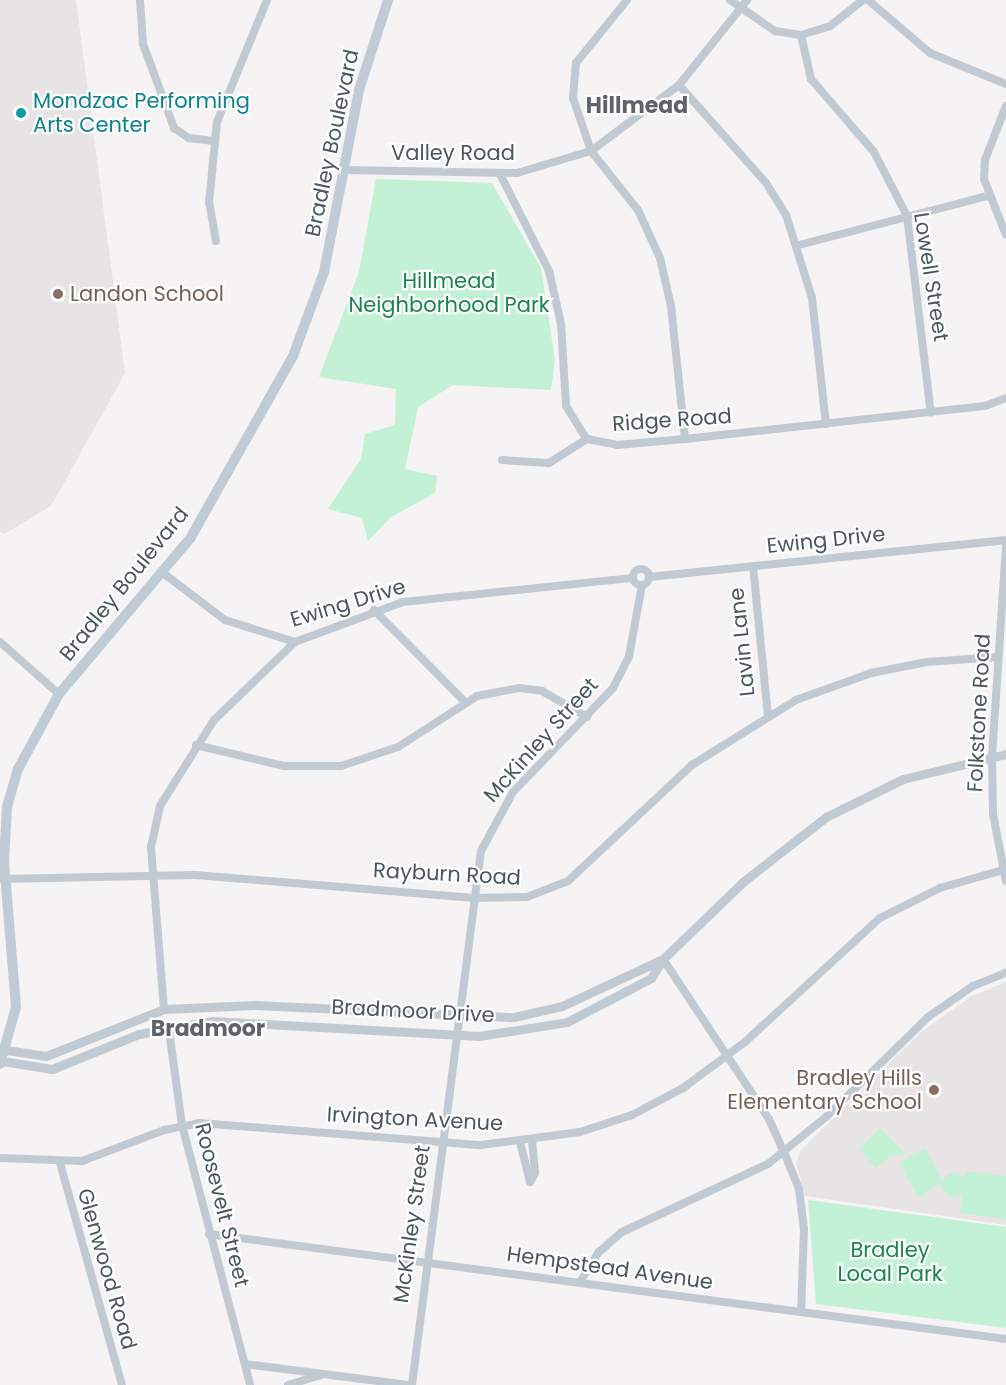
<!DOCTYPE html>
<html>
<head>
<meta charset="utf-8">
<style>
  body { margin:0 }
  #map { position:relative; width:1006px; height:1385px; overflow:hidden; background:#f5f3f3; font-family:Poppins,sans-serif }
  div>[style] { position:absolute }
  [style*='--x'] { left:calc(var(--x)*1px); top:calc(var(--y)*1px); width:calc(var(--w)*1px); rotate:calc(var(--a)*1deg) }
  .education>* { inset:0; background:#e6e4e5 }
  .green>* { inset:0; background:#c3f1d5 }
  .round { border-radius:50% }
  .minor>* { height:8px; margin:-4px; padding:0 4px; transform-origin:4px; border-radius:4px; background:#c1cad2 }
  .minor>.ring { margin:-4px; padding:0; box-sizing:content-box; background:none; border:8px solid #c1cad2; border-radius:50% }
  .tertiary>* { height:9px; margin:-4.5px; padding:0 4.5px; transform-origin:4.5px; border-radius:4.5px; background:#c1cad2 }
  .secondary>* { height:10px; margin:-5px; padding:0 5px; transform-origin:5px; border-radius:5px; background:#c1cbd6 }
  .dots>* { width:16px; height:16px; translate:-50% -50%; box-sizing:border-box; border:3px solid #fff; border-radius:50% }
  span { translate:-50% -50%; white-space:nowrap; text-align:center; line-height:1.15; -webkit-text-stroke:4.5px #fff; paint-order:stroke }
  .culture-label { font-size:21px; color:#0d838f }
  .left { translate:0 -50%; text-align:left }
  .street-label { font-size:21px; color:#4a5661 }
  .park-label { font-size:21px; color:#17864f }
  .education-label { font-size:21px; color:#785e54 }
  .right { translate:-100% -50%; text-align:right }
  .neighbourhood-label { font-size:22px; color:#5f6368; font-weight:700 }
</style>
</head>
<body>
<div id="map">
  <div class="education">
    <div style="clip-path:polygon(0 0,76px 0,125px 373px,51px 506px,4px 534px,0 532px)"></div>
    <div style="clip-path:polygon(1006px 982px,1006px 1225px,805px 1196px,796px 1163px,801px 1150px,922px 1031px,972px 996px)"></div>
  </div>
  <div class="green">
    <div style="clip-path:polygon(376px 179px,492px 183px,541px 268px,555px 360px,551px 390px,453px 385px,418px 407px,405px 469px,437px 476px,435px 493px,391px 517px,368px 541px,362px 518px,328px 509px,361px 459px,365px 434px,395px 425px,396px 389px,319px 377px,359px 272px)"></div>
    <div style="clip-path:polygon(880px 1128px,906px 1154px,890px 1156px,876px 1168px,859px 1149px)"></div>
    <div style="clip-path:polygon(925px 1148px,943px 1182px,918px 1197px,899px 1162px)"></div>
    <div style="clip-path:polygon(965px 1171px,1006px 1176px,1006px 1219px,960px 1213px)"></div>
    <div class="round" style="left:942px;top:1173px;width:24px;height:24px"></div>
    <div style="clip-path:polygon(808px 1200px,1006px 1227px,1006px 1328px,816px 1304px)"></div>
  </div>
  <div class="minor">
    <div style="--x:140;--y:0;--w:44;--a:86.1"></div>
    <div style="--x:143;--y:44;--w:90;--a:69.7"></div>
    <div style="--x:174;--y:128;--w:18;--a:34"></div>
    <div style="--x:189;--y:138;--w:25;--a:7"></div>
    <div style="--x:627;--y:0;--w:81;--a:129"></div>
    <div style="--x:576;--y:63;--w:35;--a:95"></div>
    <div style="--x:573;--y:98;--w:56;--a:71.2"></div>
    <div style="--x:591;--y:151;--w:75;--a:51.5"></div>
    <div style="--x:638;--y:210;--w:53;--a:65.4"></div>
    <div style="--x:660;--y:258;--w:49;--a:77.1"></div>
    <div style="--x:671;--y:306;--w:134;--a:84"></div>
    <div style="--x:730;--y:0;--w:55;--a:34.6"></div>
    <div style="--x:775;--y:31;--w:26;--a:9"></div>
    <div style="--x:801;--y:35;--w:30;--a:-17"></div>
    <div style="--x:830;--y:26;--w:42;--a:-38.2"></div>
    <div style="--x:868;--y:0;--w:82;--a:40.5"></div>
    <div style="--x:930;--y:53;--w:82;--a:22.2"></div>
    <div style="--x:801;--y:35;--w:45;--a:77.2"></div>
    <div style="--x:811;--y:79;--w:96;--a:49.2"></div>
    <div style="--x:874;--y:152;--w:72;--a:62.7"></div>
    <div style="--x:907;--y:216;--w:198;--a:83.1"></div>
    <div style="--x:679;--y:85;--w:131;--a:48.4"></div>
    <div style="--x:766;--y:183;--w:38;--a:58"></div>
    <div style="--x:786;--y:215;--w:87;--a:72.6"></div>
    <div style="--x:812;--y:298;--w:127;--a:83.7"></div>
    <div style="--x:1006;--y:106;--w:58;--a:111.3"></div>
    <div style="--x:985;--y:160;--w:19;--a:93"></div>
    <div style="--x:984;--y:179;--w:60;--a:68.6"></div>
    <div style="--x:344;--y:170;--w:173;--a:1"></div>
    <div style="--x:517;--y:173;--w:77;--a:-16.6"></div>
    <div style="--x:591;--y:151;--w:110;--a:-36.9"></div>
    <div style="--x:679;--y:85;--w:109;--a:-51.3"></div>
    <div style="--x:500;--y:174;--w:109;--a:63.2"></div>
    <div style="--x:549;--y:271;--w:54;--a:77.2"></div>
    <div style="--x:561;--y:324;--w:82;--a:86.5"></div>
    <div style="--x:566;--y:406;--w:39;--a:58"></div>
    <div style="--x:587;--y:439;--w:31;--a:11"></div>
    <div style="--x:617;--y:445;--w:68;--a:-5"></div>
    <div style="--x:685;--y:439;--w:302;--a:-6.3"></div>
    <div style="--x:985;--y:406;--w:22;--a:-21"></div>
    <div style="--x:216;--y:241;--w:39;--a:-100"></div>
    <div style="--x:209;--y:203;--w:81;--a:-84.4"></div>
    <div style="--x:217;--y:122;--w:132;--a:-67.7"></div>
    <div style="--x:799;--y:245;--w:194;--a:-14.6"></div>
    <div style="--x:502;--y:460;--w:47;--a:3.7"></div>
    <div style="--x:549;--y:463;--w:45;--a:-32.3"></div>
    <div style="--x:1006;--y:546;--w:209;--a:93.8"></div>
    <div style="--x:992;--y:755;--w:59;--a:89"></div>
    <div style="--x:993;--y:814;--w:68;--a:79"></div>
    <div style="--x:753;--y:566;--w:150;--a:84.3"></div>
    <div class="ring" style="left:633px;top:569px;width:8px;height:8px"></div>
    <div style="--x:163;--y:573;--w:78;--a:37.2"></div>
    <div style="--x:225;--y:620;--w:73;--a:17.4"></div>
    <div style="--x:295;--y:642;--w:115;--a:-20.3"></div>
    <div style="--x:403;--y:602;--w:231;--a:-6"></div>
    <div style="--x:649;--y:577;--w:359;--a:-5.9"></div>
    <div style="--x:374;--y:610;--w:131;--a:45.3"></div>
    <div style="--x:0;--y:642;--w:79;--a:41.4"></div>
    <div style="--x:196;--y:745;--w:90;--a:13.4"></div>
    <div style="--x:284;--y:766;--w:57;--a:0"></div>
    <div style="--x:341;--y:766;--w:60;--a:-18.4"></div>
    <div style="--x:398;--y:747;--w:94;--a:-32.8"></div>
    <div style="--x:477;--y:696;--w:43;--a:-10.8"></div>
    <div style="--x:519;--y:688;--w:23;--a:7"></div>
    <div style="--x:542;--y:691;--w:52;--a:30"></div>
    <div style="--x:0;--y:879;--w:195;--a:-1.2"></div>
    <div style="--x:195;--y:875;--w:280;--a:4.7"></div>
    <div style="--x:474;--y:898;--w:53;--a:-1.1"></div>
    <div style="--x:527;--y:897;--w:44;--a:-21.3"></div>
    <div style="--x:568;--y:881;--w:170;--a:-43.1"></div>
    <div style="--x:692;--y:765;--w:123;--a:-32"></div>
    <div style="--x:796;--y:700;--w:80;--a:-19.8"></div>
    <div style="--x:871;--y:673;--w:57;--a:-11.1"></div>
    <div style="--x:927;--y:662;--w:71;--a:-4"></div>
    <div style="--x:663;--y:959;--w:192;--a:56.5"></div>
    <div style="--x:769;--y:1119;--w:36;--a:66"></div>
    <div style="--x:784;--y:1152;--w:40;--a:68"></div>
    <div style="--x:799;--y:1189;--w:39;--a:83"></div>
    <div style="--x:804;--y:1228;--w:84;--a:92"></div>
    <div style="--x:164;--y:1009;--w:163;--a:-94.6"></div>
    <div style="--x:151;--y:847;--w:42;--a:-77.6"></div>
    <div style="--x:160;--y:806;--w:102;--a:-57.9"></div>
    <div style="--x:214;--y:720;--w:112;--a:-43.9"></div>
    <div style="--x:169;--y:1031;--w:95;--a:82.1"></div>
    <div style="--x:182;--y:1125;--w:269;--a:75.3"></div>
    <div style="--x:520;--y:1142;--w:41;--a:76"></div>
    <div style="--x:530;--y:1182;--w:10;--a:-61"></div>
    <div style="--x:535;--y:1173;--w:33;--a:-95"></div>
    <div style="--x:0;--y:1158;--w:82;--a:2.1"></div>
    <div style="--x:82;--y:1161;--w:88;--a:-20.7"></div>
    <div style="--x:164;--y:1130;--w:36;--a:-11"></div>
    <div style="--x:199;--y:1123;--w:283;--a:4.5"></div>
    <div style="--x:481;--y:1145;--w:100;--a:-7.5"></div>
    <div style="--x:580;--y:1132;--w:55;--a:-18.1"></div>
    <div style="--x:632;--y:1115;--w:58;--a:-27.9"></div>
    <div style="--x:683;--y:1088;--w:77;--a:-36.6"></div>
    <div style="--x:745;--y:1042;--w:183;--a:-42.6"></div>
    <div style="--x:880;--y:918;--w:67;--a:-26.6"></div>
    <div style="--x:940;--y:888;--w:66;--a:-15.9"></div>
    <div style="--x:60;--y:1163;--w:230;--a:74.4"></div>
    <div style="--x:209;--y:1234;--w:804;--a:7.51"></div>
    <div style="--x:580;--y:1282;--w:36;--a:-58"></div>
    <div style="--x:599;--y:1252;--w:30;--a:-41"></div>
    <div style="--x:622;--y:1232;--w:161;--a:-25"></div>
    <div style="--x:768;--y:1164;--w:76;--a:-39.1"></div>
    <div style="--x:827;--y:1116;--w:141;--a:-44.4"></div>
    <div style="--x:928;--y:1017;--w:55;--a:-34.6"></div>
    <div style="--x:973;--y:986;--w:35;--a:-22"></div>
    <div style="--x:245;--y:1364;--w:165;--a:7.3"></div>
    <div style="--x:288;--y:1385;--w:34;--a:-17"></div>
    <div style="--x:412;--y:1385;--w:538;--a:-82.64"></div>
    <div style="--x:481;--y:851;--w:67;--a:-61.5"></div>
    <div style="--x:513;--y:792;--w:144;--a:-46.1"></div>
    <div style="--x:613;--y:688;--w:36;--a:-63"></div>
    <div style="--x:629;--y:656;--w:72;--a:-79.6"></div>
  </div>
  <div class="tertiary">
    <div style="--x:6;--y:1050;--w:40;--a:8.5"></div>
    <div style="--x:46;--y:1056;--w:127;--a:-21.7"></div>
    <div style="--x:164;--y:1009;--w:91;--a:-2.5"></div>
    <div style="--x:255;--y:1005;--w:259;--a:2.7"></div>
    <div style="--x:514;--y:1017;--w:49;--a:-12.9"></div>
    <div style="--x:562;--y:1006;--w:111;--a:-25"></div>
    <div style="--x:2;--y:1061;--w:51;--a:9.1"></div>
    <div style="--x:52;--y:1069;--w:94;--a:-21.9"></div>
    <div style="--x:139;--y:1034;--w:74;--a:-10.1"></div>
    <div style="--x:212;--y:1021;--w:267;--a:3.2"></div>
    <div style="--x:479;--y:1036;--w:89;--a:-9"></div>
    <div style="--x:567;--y:1022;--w:95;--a:-27.6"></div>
    <div style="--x:651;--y:978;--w:22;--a:-58"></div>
    <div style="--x:663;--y:959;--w:112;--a:-43.9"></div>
    <div style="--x:744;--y:881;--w:104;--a:-38"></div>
    <div style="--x:826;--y:817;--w:86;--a:-26.3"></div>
    <div style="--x:903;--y:779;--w:106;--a:-13.6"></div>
  </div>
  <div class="secondary">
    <div style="--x:0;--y:1064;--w:59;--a:-74.3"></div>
    <div style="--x:16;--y:1007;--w:146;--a:-94.7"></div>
    <div style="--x:4;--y:861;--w:54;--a:-86.8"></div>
    <div style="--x:7;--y:807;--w:40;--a:-74"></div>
    <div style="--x:18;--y:769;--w:85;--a:-61.3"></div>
    <div style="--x:59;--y:694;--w:205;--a:-49.9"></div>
    <div style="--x:191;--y:537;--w:208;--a:-60.6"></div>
    <div style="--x:293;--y:356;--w:90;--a:-69.7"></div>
    <div style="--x:324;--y:272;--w:185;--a:-79.1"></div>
    <div style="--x:359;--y:90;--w:95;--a:-72.1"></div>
  </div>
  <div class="dots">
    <div style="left:21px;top:113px;background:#0f9aa8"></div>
    <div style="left:58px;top:294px;background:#8d6e63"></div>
    <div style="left:934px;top:1090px;background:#8d6e63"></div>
  </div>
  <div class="culture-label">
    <span class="left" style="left:33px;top:113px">Mondzac Performing<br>Arts Center</span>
  </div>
  <div class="street-label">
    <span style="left:332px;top:143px;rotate:-78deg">Bradley Boulevard</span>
    <span style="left:453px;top:153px">Valley Road</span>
    <span style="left:931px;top:277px;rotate:81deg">Lowell Street</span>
    <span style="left:672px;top:420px;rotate:-4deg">Ridge Road</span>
    <span style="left:826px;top:540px;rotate:-6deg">Ewing Drive</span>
    <span style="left:124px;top:584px;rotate:-51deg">Bradley Boulevard</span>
    <span style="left:348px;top:603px;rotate:-17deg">Ewing Drive</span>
    <span style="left:742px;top:642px;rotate:-96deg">Lavin Lane</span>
    <span style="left:979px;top:713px;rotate:-87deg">Folkstone Road</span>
    <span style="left:541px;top:740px;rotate:-48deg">McKinley Street</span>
    <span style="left:447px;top:874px;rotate:3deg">Rayburn Road</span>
    <span style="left:413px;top:1011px;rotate:3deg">Bradmoor Drive</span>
    <span style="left:415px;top:1119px;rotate:3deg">Irvington Avenue</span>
    <span style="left:222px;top:1205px;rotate:76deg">Roosevelt Street</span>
    <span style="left:412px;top:1224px;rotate:-82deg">McKinley Street</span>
    <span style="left:610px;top:1268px;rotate:8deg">Hempstead Avenue</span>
    <span style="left:107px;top:1269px;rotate:74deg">Glenwood Road</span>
  </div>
  <div class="park-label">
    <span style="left:449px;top:293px">Hillmead<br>Neighborhood Park</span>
    <span style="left:890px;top:1262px">Bradley<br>Local Park</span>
  </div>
  <div class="education-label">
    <span class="left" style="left:70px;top:294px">Landon School</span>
    <span class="right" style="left:922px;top:1090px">Bradley Hills<br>Elementary School</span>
  </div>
  <div class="neighbourhood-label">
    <span style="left:637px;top:106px">Hillmead</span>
    <span style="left:208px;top:1029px">Bradmoor</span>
  </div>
</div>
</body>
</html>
